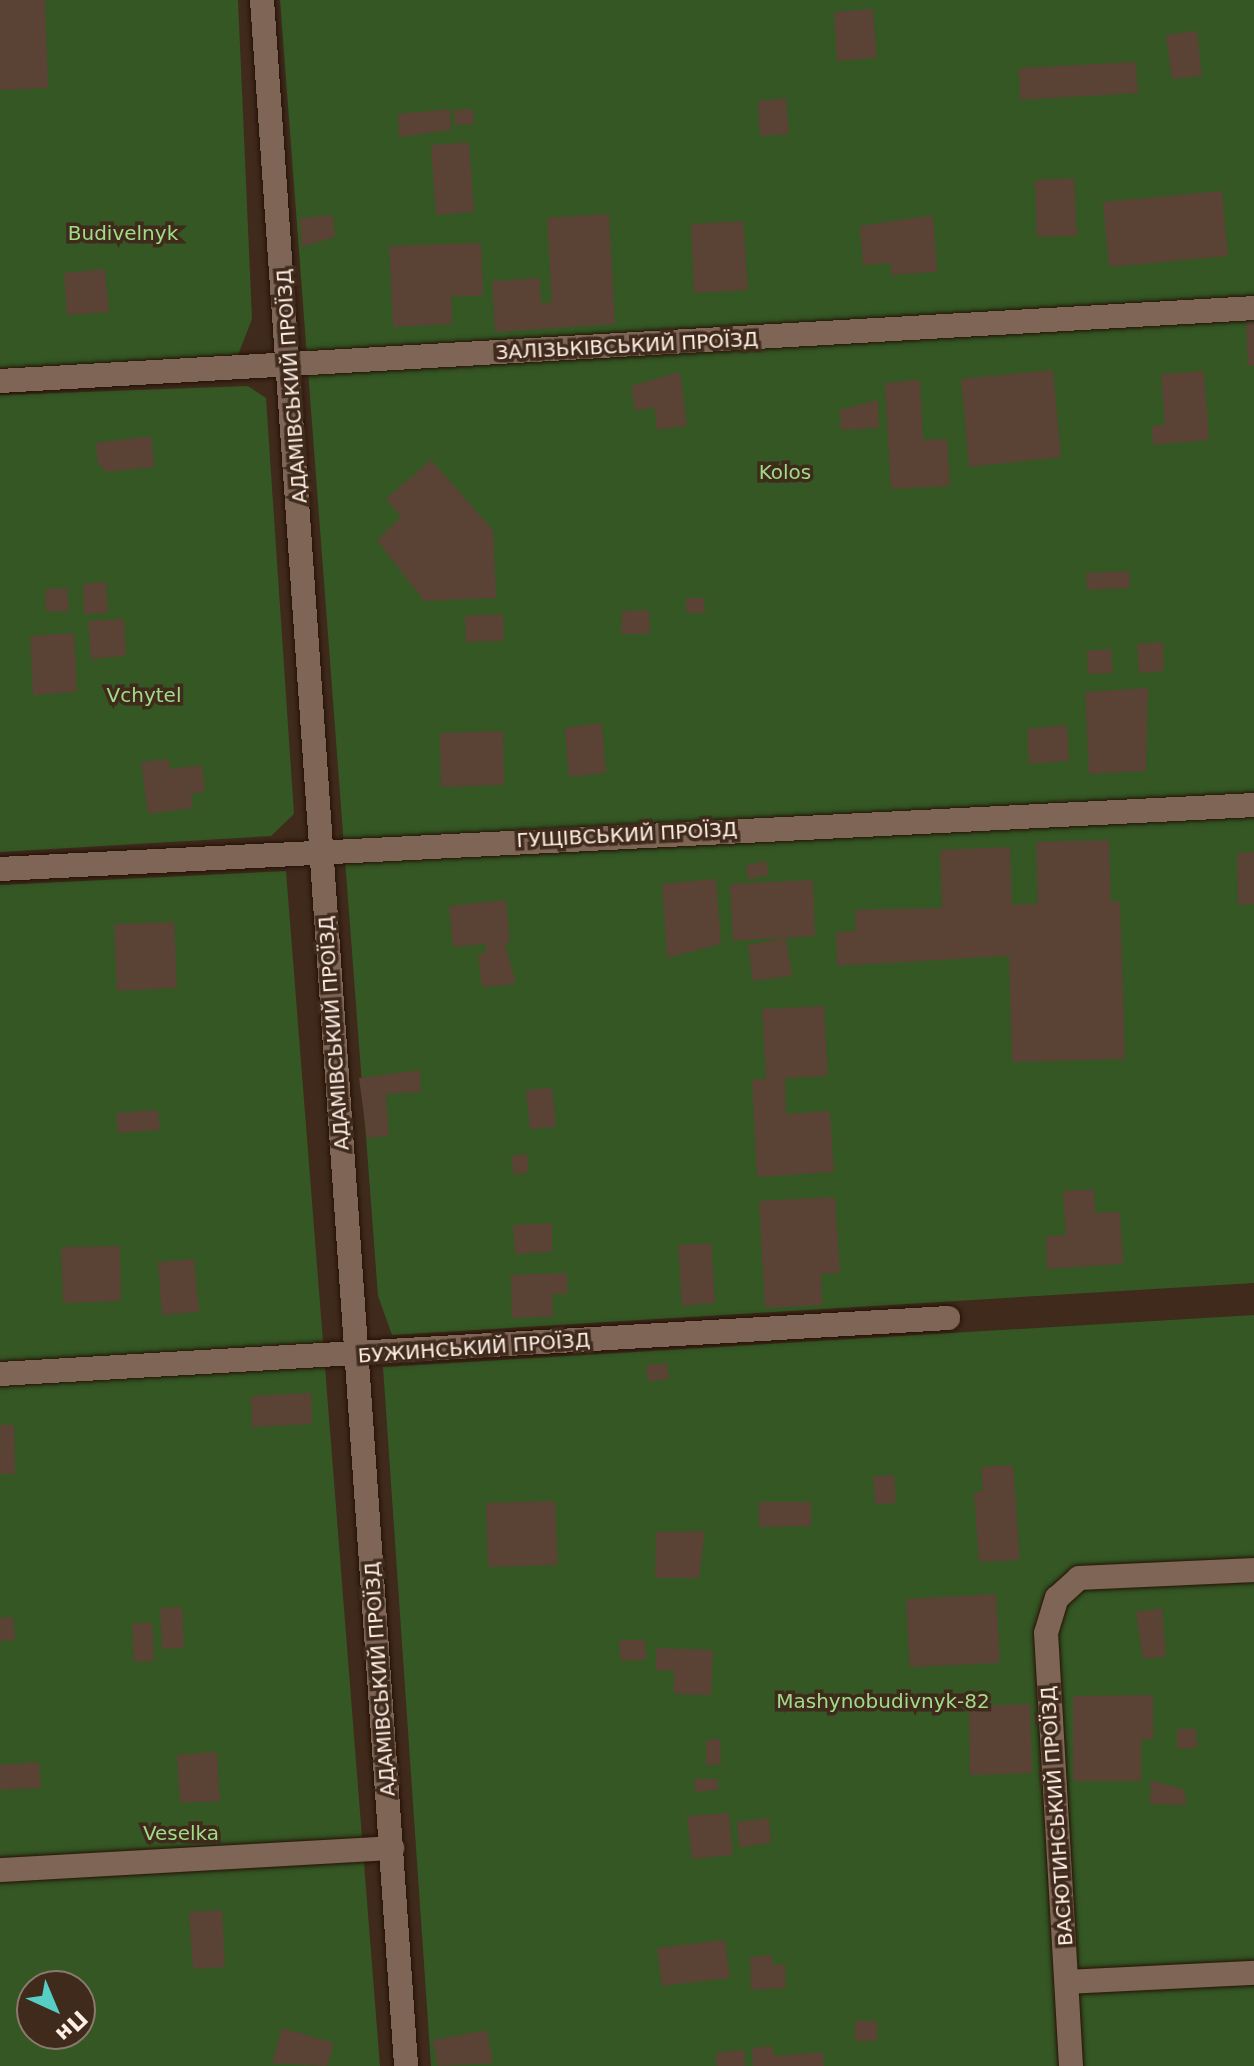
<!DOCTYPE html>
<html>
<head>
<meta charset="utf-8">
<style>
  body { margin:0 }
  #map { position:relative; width:1254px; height:2066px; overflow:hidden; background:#3f2a1c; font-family:"DejaVu Sans",sans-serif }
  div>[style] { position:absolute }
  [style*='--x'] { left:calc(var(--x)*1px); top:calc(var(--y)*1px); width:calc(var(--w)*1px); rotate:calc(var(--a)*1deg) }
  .green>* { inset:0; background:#345724 }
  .building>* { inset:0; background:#5a4334 }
  .roads { filter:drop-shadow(0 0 2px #251205) drop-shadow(0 0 2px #251205) }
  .lane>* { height:24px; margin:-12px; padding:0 12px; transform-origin:12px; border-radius:12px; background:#7e6556 }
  span { translate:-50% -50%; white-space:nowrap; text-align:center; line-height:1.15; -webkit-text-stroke:7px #3f2a1c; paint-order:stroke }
  .park-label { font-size:20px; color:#a0dc88 }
  .street-label { font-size:20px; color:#feefe6 }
  .north { position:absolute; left:16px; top:1970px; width:80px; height:80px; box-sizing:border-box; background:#3f2a1c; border:2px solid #8b796d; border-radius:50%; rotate:136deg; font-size:22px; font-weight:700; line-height:32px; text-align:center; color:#feefe6 }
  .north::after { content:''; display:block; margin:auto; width:28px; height:36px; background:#56cec4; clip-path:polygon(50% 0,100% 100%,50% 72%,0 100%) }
</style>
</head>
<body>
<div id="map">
  <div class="green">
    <div style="clip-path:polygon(0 0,238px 0,252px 319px,238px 355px,0 369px)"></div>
    <div style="clip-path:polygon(280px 0,1254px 0,1254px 1283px,392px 1335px,378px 1296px)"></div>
    <div style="clip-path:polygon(248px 386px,266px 398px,294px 814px,271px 836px,0 852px,0 395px)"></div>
    <div style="clip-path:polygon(evenodd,286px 871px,380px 2066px,0 2066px,0 885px,286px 871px,32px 1986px,80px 1986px,80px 2034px,32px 2034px,32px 1986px)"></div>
    <div style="clip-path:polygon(1254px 1315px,1254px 2066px,431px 2066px,383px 1367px)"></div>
  </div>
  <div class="building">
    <div style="clip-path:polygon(0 0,45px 0,48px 88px,0 90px)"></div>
    <div style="clip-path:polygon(873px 9px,877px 58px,837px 61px,834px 12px)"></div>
    <div style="clip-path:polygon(1197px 31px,1202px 76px,1172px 79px,1166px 35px)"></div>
    <div style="clip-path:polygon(1136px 62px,1138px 93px,1020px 100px,1019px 68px)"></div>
    <div style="clip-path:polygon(786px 98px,789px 134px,760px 136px,758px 101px)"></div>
    <div style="clip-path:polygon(450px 109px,451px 130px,399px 137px,398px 114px)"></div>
    <div style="clip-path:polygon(473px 109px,474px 124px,455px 125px,454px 110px)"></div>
    <div style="clip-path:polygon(469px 142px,474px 212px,436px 215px,431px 145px)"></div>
    <div style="clip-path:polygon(1074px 178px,1077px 236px,1037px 237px,1035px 180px)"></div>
    <div style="clip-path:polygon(1222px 191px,1228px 256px,1109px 267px,1103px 202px)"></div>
    <div style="clip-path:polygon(609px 214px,615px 324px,495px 332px,492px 281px,540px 278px,541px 303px,552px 303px,547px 218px)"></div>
    <div style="clip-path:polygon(333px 215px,335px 237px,302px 247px,300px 218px)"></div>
    <div style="clip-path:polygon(933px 215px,937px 272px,891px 275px,891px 263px,863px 265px,860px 226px)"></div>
    <div style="clip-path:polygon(743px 221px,748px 290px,694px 293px,691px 224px)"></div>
    <div style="clip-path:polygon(481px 243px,483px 296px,451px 296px,452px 324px,393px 327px,389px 246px)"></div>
    <div style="clip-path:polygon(105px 269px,109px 312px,67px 315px,64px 273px)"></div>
    <div style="clip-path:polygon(1254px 322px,1254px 366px,1248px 366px,1246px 323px)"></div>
    <div style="clip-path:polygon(1053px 370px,1061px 457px,969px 467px,961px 379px)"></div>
    <div style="clip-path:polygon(1204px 371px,1209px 440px,1153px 445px,1152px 426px,1165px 425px,1161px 374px)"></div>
    <div style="clip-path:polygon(680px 372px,687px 426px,657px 430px,654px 407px,635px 411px,631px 386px)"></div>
    <div style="clip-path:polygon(920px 380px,923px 440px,947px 439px,950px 486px,891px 489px,885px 383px)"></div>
    <div style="clip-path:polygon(878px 400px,879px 428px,841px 430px,840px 410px)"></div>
    <div style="clip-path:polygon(151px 436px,154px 467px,106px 472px,98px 464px,96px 443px)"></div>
    <div style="clip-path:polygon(431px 460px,493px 530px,496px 598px,424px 601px,377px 540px,401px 517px,386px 499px)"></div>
    <div style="clip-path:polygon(1129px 571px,1130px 588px,1087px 590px,1086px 573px)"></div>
    <div style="clip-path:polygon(106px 582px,108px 613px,84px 614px,83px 584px)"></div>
    <div style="clip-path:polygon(67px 588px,69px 611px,46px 612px,45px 589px)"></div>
    <div style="clip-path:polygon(686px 598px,704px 598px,705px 613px,686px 613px)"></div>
    <div style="clip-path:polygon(649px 610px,650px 634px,621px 634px,622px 611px)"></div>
    <div style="clip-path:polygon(503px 614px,504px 641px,466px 642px,465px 616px)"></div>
    <div style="clip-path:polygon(124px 619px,126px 656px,91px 659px,88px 621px)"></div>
    <div style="clip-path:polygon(74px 633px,77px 692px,33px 695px,30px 636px)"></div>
    <div style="clip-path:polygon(1163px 642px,1164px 671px,1139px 673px,1137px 644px)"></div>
    <div style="clip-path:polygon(1111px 649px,1113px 673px,1088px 674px,1087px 651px)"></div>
    <div style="clip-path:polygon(1148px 688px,1146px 771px,1089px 774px,1085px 692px)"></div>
    <div style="clip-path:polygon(602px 723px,606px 773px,569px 777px,565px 728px)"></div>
    <div style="clip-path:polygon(1067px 725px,1069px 761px,1029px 764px,1027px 729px)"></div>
    <div style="clip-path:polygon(503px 731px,504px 785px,441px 787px,440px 733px)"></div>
    <div style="clip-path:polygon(169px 759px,170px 769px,202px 765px,205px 792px,191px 794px,193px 808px,148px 814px,141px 762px)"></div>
    <div style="clip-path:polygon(1109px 840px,1111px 902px,1120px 902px,1125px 1059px,1012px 1062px,1009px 956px,837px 966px,836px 932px,856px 931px,855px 910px,942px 908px,940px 850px,1010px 847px,1012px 905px,1038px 904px,1036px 842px)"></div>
    <div style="clip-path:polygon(1254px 852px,1254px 904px,1238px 905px,1237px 853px)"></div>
    <div style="clip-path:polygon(766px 861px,769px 875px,748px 879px,746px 865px)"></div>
    <div style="clip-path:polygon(716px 879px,721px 944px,667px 958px,662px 884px)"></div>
    <div style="clip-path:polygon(813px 880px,815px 936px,733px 941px,730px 884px)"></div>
    <div style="clip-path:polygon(506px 900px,510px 943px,505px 943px,516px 984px,482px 987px,478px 954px,486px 953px,486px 944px,453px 947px,449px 906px)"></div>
    <div style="clip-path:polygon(174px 922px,177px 988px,117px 991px,114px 924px)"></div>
    <div style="clip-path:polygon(786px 938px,792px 976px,753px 981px,748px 945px)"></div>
    <div style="clip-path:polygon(824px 1006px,828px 1076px,785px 1078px,786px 1114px,830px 1111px,834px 1172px,757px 1177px,752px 1080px,766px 1079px,762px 1009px)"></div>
    <div style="clip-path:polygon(420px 1070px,421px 1092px,386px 1094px,389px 1136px,367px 1138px,359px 1078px)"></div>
    <div style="clip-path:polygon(552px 1088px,556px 1127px,530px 1129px,526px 1090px)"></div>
    <div style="clip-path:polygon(158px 1110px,160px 1130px,118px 1133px,116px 1113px)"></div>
    <div style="clip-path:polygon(527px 1154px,529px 1172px,514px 1175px,511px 1156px)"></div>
    <div style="clip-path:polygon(1094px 1189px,1095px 1213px,1120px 1212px,1123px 1264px,1047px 1269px,1046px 1236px,1066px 1235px,1063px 1191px)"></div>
    <div style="clip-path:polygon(835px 1197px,840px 1273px,821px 1274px,822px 1305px,765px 1308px,759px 1201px)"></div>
    <div style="clip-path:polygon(552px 1223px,552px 1252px,515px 1254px,513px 1225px)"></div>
    <div style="clip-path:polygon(711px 1243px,715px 1303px,682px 1306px,678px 1245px)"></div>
    <div style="clip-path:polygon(120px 1246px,121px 1301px,63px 1303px,61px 1247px)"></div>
    <div style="clip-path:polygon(194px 1259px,199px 1312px,162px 1315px,158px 1262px)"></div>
    <div style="clip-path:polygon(567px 1273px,567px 1294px,552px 1294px,553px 1317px,512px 1318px,511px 1275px)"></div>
    <div style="clip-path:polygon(667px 1363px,669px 1379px,648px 1382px,646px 1365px)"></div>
    <div style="clip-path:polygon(311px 1393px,312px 1424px,252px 1427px,251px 1396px)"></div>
    <div style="clip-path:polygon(0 1425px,14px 1425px,15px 1474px,0 1474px)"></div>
    <div style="clip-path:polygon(1013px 1465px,1020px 1560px,979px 1562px,974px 1492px,983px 1491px,981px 1467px)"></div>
    <div style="clip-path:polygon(894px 1475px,896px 1503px,875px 1504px,873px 1476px)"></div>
    <div style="clip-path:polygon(555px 1501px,558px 1565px,488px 1567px,486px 1503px)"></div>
    <div style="clip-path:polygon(759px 1502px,811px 1502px,811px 1526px,759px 1527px)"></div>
    <div style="clip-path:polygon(705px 1531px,699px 1578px,655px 1578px,656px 1532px)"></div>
    <div style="clip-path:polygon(996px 1594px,1000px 1663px,910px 1667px,906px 1599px)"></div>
    <div style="clip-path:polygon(182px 1607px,184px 1648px,162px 1649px,160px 1608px)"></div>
    <div style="clip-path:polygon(1162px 1608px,1166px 1657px,1143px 1659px,1136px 1612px)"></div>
    <div style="clip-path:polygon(13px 1617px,15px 1640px,0 1641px,0 1618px)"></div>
    <div style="clip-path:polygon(132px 1623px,152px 1623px,154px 1661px,134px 1662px)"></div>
    <div style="clip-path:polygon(619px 1640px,645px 1640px,646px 1660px,621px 1661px)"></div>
    <div style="clip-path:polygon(656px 1648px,713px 1650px,711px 1695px,674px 1694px,674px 1671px,656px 1670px)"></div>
    <div style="clip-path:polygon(1153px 1695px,1153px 1740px,1141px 1739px,1141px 1781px,1073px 1781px,1073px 1696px)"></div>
    <div style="clip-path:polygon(1030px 1704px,1032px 1773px,970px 1775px,969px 1706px)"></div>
    <div style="clip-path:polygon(1177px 1729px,1196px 1729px,1197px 1748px,1177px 1749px)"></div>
    <div style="clip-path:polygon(720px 1739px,721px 1764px,706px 1766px,706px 1740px)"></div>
    <div style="clip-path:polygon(217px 1752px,220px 1801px,180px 1803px,177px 1755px)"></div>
    <div style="clip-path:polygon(39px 1762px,41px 1788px,0 1790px,0 1765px)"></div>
    <div style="clip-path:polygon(694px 1779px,718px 1779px,718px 1790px,695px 1792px)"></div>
    <div style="clip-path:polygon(1151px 1780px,1185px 1790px,1186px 1805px,1150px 1804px)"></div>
    <div style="clip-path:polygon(729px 1813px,733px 1855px,692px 1859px,687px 1816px)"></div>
    <div style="clip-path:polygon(769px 1818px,771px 1843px,739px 1847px,737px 1822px)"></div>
    <div style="clip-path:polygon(222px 1910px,225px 1967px,193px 1969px,189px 1912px)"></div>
    <div style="clip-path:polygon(725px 1940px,730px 1978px,662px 1986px,657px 1948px)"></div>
    <div style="clip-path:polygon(772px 1955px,772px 1965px,785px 1964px,786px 1988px,751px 1990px,750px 1957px)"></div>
    <div style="clip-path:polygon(855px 2021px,877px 2021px,877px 2041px,855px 2041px)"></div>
    <div style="clip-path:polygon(282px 2028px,334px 2043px,327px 2066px,272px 2063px)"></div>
    <div style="clip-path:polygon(487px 2030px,493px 2063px,438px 2066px,433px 2040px)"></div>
    <div style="clip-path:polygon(773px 2046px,774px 2056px,823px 2052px,824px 2066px,753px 2066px,752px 2048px)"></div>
    <div style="clip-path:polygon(744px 2050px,745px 2066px,717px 2066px,716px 2052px)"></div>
  </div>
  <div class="roads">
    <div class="lane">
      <div style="--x:262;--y:0;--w:2071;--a:86.01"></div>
      <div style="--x:0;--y:381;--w:1256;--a:-3.33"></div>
      <div style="--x:0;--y:869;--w:1256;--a:-2.92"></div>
      <div style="--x:0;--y:1374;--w:950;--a:-3.38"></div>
      <div style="--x:0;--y:1870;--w:393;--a:-3.2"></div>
      <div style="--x:1067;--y:1982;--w:187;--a:-2.8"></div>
      <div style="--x:1071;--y:2066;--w:434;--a:-93.3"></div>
      <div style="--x:1046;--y:1633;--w:37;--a:-73"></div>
      <div style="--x:1057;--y:1598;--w:30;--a:-42"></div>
      <div style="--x:1079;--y:1578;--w:175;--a:-2.6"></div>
    </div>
  </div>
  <div class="park-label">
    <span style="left:123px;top:233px">Budivelnyk</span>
    <span style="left:785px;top:472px">Kolos</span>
    <span style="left:144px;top:695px">Vchytel</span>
    <span style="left:883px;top:1701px">Mashynobudivnyk-82</span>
    <span style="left:181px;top:1833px">Veselka</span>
  </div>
  <div class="street-label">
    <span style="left:627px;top:346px;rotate:-3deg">ЗАЛІЗЬКІВСЬКИЙ ПРОЇЗД</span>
    <span style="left:292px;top:386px;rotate:-94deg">АДАМІВСЬКИЙ ПРОЇЗД</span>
    <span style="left:627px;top:835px;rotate:-3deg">ГУЩІВСЬКИЙ ПРОЇЗД</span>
    <span style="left:334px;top:1033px;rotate:-94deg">АДАМІВСЬКИЙ ПРОЇЗД</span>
    <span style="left:474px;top:1348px;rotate:-4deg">БУЖИНСЬКИЙ ПРОЇЗД</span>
    <span style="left:380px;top:1679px;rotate:-94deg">АДАМІВСЬКИЙ ПРОЇЗД</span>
    <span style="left:1057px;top:1816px;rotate:-94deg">ВАСЮТИНСЬКИЙ ПРОЇЗД</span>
  </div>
  <div class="north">Пн</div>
</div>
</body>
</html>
